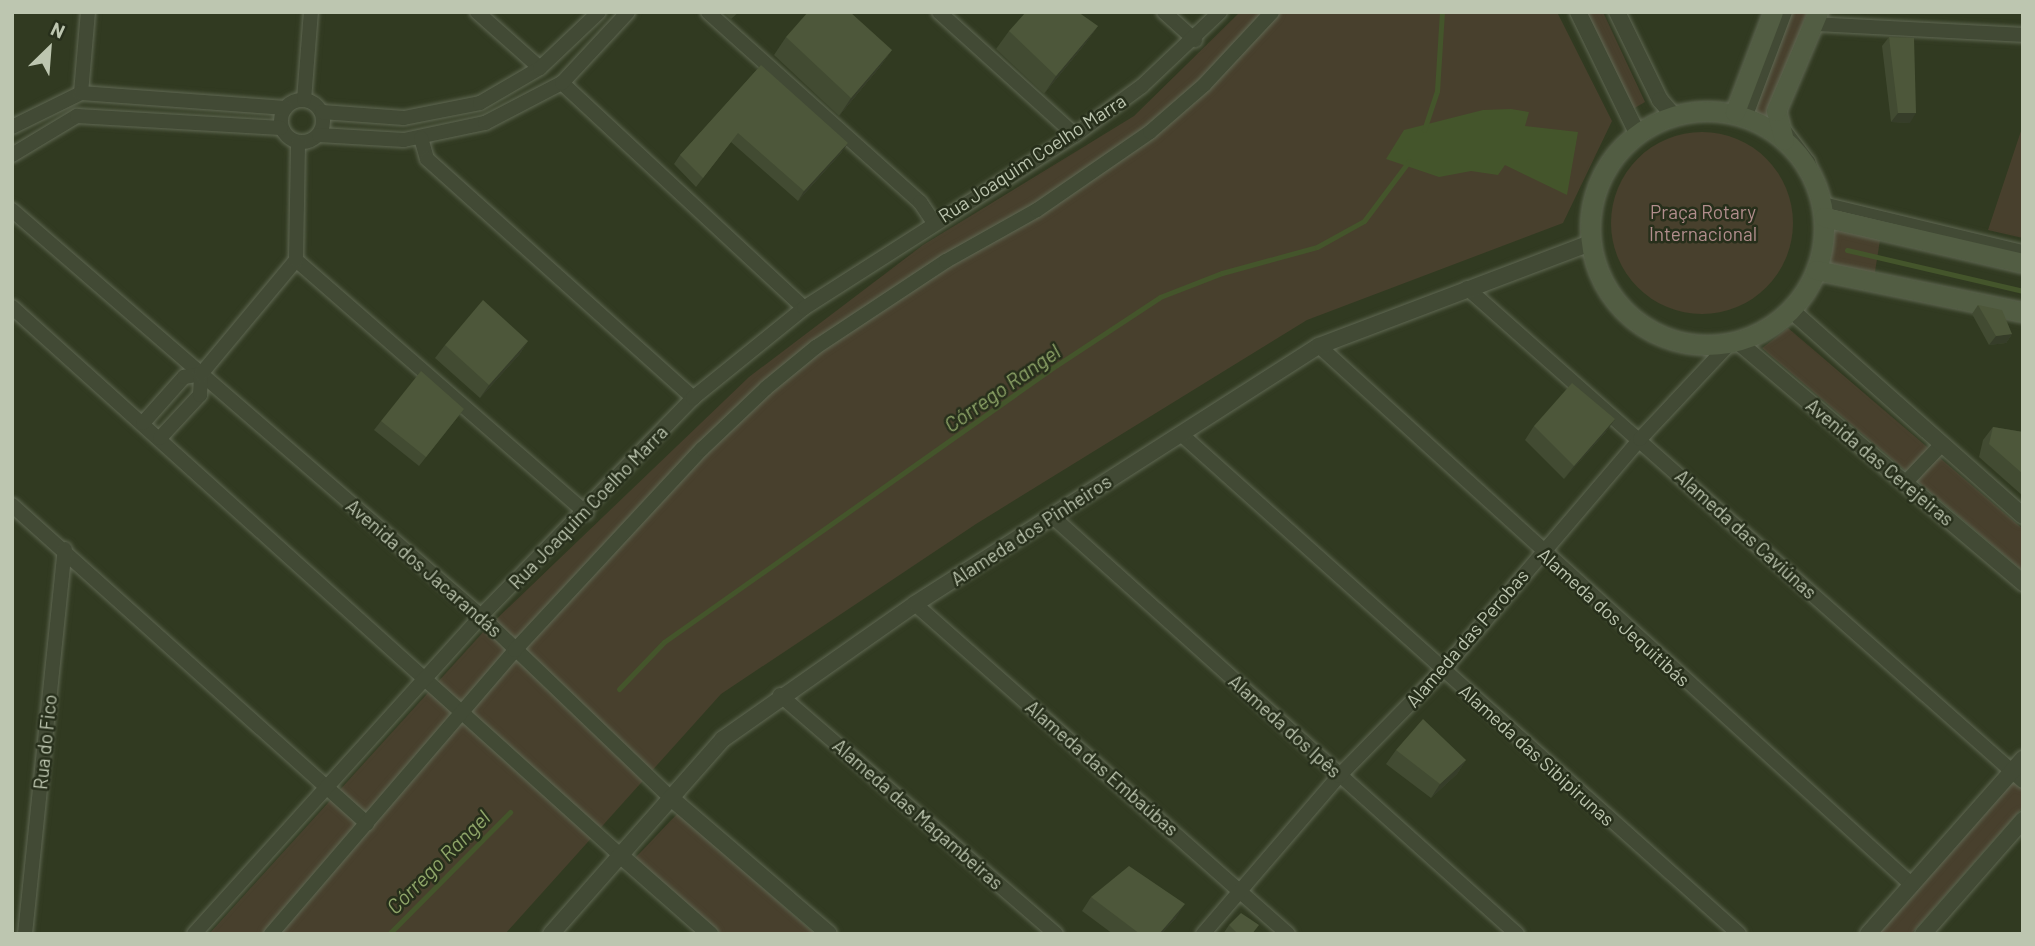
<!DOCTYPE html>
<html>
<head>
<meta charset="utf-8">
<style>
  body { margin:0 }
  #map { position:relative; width:2035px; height:946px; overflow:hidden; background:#313a21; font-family:Barlow,sans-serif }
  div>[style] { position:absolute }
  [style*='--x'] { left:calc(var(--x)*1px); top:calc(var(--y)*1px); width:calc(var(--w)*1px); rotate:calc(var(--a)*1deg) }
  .green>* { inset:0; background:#48402d }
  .round { border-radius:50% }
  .water>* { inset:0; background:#44552b }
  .stream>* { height:5px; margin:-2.5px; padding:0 2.5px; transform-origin:2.5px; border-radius:2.5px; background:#44552b }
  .roads { filter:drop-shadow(0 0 2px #606853) drop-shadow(0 0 2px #606853) }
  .pedestrian>* { height:10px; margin:-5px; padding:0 5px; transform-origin:5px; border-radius:5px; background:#424a35 }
  .minor>* { height:14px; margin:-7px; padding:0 7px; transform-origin:7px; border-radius:7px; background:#424a35 }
  .minor>.ring { margin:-7px; padding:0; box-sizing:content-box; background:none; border:14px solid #424a35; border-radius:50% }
  .tertiary>* { height:16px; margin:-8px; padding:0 8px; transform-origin:8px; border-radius:8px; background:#424a35 }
  .secondary>* { height:19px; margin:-9.5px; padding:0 9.5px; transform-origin:9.5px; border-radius:9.5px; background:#525d43 }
  .secondary>.ring { margin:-9.5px; padding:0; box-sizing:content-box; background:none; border:19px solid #525d43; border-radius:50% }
  .wall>* { inset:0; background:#424b32 }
  .shaded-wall>* { inset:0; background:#363d29 }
  .building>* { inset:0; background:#4d573a }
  span { translate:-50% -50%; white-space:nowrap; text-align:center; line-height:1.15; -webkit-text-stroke:5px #272f1b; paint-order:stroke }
  .street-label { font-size:19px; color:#bdc6b0 }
  .park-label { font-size:19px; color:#b28e8d }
  .water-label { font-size:21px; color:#8fa669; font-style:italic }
  .frame { position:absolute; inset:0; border:14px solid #bdc6b0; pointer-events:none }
  .north { position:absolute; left:14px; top:14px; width:70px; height:70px; -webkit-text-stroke:5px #272f1b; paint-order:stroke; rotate:25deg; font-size:19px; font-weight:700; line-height:28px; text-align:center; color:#bdc6b0 }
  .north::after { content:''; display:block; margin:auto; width:24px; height:32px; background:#bdc6b0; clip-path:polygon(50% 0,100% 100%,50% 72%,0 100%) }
</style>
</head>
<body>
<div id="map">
  <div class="green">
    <div style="clip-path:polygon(1240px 12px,1557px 12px,1612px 121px,1563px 223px,1307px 320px,976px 524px,721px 694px,505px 934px,209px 934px,485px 630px,749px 377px,923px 245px,1134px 116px)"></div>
    <div style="clip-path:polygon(1582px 12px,1603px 12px,1645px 102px,1628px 112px)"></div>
    <div style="clip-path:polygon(1781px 12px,1807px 12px,1768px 123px,1744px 116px)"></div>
    <div style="clip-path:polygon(2023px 125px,2023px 238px,1988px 230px)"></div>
    <div class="round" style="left:1611px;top:132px;width:182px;height:182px"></div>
    <div style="clip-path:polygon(1834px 225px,1880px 240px,1874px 278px,1828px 268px)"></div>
    <div style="clip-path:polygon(1788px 328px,2023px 529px,2023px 571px,1762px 348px)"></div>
    <div style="clip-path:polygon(2023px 768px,2023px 807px,1911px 934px,1877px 934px)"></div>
    <div style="clip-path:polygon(678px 813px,815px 934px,722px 934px,635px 858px)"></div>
  </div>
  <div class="water">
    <div style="clip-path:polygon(1511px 109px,1529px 112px,1525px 126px,1578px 132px,1567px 195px,1505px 165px,1498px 175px,1471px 171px,1439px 177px,1386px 159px,1404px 130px,1483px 110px)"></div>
  </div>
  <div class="stream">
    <div style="--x:1424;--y:130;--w:41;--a:-71.6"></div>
    <div style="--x:1437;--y:91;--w:79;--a:-86.4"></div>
    <div style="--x:1847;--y:250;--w:181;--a:13.1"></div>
    <div style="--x:619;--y:689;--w:65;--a:-46.2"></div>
    <div style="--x:664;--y:642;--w:481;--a:-35.2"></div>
    <div style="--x:1057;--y:365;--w:123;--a:-33.4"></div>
    <div style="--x:1160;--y:297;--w:66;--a:-21.2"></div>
    <div style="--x:1222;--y:273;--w:98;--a:-15.3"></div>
    <div style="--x:1317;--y:247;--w:54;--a:-29"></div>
    <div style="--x:1364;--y:221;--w:75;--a:-53.1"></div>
    <div style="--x:389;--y:934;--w:172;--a:-45.2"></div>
  </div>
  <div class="roads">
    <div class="pedestrian">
      <div style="--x:1747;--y:118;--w:113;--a:-69.3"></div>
      <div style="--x:1785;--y:128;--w:41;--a:52.9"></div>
      <div style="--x:1810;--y:161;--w:43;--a:72.4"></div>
      <div style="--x:1823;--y:202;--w:206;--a:13.5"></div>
    </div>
    <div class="minor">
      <div style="--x:477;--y:12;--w:84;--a:41.6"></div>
      <div style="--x:708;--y:12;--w:285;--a:41.9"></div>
      <div style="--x:920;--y:202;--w:23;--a:56"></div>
      <div style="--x:939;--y:12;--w:183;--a:42.1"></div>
      <div style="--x:1164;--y:12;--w:42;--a:42.1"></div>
      <div style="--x:1814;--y:24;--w:209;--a:3"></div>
      <div style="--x:562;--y:83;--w:330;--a:42.9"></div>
      <div style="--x:81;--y:93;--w:81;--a:-85.1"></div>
      <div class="ring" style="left:281px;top:100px;width:28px;height:28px"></div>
      <div style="--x:304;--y:100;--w:88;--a:-85.5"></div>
      <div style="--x:322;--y:112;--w:82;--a:4.2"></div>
      <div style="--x:404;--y:118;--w:77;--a:-11.2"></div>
      <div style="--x:480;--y:103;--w:69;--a:-30.3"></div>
      <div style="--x:540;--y:68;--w:81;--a:-43.5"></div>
      <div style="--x:12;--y:127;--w:77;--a:-26.2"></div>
      <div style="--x:81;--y:93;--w:205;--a:4.2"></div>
      <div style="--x:319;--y:135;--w:85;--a:3.4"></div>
      <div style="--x:404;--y:140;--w:83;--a:-11.9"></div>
      <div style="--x:485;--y:123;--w:87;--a:-27.5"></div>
      <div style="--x:562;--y:83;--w:97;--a:-47.1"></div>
      <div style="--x:421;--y:138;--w:22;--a:74"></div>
      <div style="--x:427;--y:159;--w:358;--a:41.9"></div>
      <div style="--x:12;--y:155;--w:76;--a:-31"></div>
      <div style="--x:77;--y:116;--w:204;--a:3.4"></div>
      <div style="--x:12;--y:210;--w:620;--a:40.88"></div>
      <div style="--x:481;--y:616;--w:263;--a:43.8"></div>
      <div style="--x:296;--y:260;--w:385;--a:41.1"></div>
      <div style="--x:1467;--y:288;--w:743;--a:41.56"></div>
      <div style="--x:12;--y:307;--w:819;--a:42.03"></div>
      <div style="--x:1319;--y:346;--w:801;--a:42.27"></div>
      <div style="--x:143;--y:423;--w:62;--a:-48.3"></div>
      <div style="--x:184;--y:377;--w:17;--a:-10"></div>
      <div style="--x:1181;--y:434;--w:749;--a:41.86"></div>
      <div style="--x:160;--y:438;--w:59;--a:-47.1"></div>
      <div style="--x:200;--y:395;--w:21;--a:-87"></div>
      <div style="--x:201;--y:374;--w:148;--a:-50.2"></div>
      <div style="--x:296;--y:260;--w:117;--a:-89"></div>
      <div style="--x:1905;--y:483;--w:54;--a:-46.5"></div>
      <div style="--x:12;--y:505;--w:477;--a:41.9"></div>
      <div style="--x:1053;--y:517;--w:624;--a:41.95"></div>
      <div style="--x:915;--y:604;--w:498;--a:41.5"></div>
      <div style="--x:780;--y:695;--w:365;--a:40.9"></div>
      <div style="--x:25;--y:934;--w:387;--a:-84.1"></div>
      <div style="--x:194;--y:934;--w:428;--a:-47.9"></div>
      <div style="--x:481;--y:616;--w:304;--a:-45.8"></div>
      <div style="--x:693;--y:398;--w:143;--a:-39"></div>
      <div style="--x:804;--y:308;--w:322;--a:-32.6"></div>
      <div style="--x:1075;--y:135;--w:83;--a:-36.2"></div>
      <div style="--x:1142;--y:86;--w:108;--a:-43.5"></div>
      <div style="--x:271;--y:934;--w:374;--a:-49.3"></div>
      <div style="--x:515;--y:650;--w:275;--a:-47.1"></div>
      <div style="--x:702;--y:449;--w:88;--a:-43.6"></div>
      <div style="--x:766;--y:388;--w:65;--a:-39.4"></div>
      <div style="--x:816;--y:347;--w:156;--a:-33.5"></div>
      <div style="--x:946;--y:261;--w:104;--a:-29.3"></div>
      <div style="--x:1037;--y:210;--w:137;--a:-34.6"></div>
      <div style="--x:1150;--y:132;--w:72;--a:-41"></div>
      <div style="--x:1204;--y:85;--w:100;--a:-47"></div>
      <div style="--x:1203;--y:934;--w:208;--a:-49.3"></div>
      <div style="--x:1339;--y:776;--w:147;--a:-45.6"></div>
      <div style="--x:1442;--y:671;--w:305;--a:-49.5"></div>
      <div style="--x:1640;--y:439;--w:133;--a:-46.8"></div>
    </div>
    <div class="tertiary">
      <div style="--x:1578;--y:12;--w:135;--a:64"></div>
      <div style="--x:1617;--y:12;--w:98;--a:64"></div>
      <div style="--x:1660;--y:100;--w:20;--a:49"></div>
      <div style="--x:1791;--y:310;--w:310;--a:41.6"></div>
      <div style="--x:1737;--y:341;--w:375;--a:40.2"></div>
      <div style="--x:671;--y:798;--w:208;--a:40.7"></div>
      <div style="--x:620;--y:855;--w:120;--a:41.3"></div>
      <div style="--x:551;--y:934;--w:260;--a:-48.6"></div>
      <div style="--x:723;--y:739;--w:235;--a:-35.1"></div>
      <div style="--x:915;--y:604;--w:479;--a:-32.6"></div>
      <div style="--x:1319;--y:346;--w:290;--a:-20.8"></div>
      <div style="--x:1868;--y:934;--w:234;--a:-48.5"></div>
      <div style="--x:1923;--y:934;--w:152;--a:-48.7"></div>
    </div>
    <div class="secondary">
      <div class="ring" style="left:1590px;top:111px;width:215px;height:215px"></div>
      <div style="--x:1735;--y:112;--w:107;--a:-69.2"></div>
      <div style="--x:1784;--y:140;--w:30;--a:-105"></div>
      <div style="--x:1776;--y:111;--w:108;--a:-67"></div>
      <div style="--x:1824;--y:217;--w:204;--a:13"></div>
      <div style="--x:1816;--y:270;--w:211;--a:11.5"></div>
    </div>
  </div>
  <div class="wall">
    <div style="clip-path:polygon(722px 12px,739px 12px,731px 19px)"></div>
    <div style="clip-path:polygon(1098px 26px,1085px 44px,1044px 94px,996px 49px,1009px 31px)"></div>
    <div style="clip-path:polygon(786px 37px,892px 50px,879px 68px,839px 116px,774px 55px)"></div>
    <div style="clip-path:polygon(1889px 37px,1910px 123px,1891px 122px,1882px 46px)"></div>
    <div style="clip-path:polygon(761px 65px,842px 152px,798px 201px,731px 142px,696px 187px,674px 164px,680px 155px)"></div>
    <div style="clip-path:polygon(1978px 305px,2012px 334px,2006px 343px,1989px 345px,1972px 314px)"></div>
    <div style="clip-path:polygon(528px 341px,519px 355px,480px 398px,435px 358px,445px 345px)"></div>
    <div style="clip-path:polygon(464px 409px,419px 466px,374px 430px,381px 421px)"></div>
    <div style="clip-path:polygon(1615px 419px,1605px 433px,1564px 479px,1525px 440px,1534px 426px)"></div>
    <div style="clip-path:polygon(1993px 427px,2023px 432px,2023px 496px,1979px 457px,1983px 440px)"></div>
    <div style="clip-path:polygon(1396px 750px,1466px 760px,1457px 774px,1431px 798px,1386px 764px)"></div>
    <div style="clip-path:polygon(1091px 897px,1176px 918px,1161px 934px,1113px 934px,1082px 911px)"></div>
    <div style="clip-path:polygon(1229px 925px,1252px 934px,1223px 934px)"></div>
  </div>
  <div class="shaded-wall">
    <div style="clip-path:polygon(1098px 26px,1085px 44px,1044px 94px,1056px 76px)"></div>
    <div style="clip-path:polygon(892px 50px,879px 68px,839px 116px,851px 98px)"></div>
    <div style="clip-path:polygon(1898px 113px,1916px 113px,1910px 123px,1891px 122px)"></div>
    <div style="clip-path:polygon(848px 143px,842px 152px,798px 201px,804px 191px)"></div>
    <div style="clip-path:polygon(2012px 334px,2006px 343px,1989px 345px,1996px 336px)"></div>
    <div style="clip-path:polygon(528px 341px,519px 355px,480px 398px,489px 385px)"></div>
    <div style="clip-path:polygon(1615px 419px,1605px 433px,1564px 479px,1574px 466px)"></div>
    <div style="clip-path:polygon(1466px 760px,1457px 774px,1431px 798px,1440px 784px)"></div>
    <div style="clip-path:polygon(1185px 904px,1176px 918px,1161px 934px,1159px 934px)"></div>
  </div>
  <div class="building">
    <div style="clip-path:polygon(808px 12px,850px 12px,892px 50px,851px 98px,786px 37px)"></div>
    <div style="clip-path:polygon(1026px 12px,1078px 12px,1098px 26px,1056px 76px,1009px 31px)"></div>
    <div style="clip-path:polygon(1889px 37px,1914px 38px,1916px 113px,1898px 113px)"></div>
    <div style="clip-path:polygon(761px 65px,848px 143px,804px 191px,738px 133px,703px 178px,680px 155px)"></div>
    <div style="clip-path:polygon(483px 300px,528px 341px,489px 385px,445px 345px)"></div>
    <div style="clip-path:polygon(1978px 305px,2002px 310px,2012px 334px,1996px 336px)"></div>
    <div style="clip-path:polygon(421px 371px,464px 409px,426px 457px,381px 421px)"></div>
    <div style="clip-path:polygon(1572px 383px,1615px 419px,1574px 466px,1534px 426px)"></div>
    <div style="clip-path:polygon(1993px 427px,2023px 432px,2023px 474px,1989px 444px)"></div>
    <div style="clip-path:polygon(1423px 719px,1466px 760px,1440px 784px,1396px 750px)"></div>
    <div style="clip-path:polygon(1129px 866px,1185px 904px,1159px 934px,1140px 934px,1091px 897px)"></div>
    <div style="clip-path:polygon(1241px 913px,1259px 925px,1252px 934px,1238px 934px,1229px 925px)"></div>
  </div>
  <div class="street-label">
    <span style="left:1032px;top:158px;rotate:-33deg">Rua Joaquim Coelho Marra</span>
    <span style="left:1880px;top:462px;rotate:40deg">Avenida das Cerejeiras</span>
    <span style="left:588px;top:507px;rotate:-46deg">Rua Joaquim Coelho Marra</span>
    <span style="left:1031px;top:530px;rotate:-33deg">Alameda dos Pinheiros</span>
    <span style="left:1746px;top:534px;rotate:42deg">Alameda das Caviúnas</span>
    <span style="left:424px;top:568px;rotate:41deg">Avenida dos Jacarandás</span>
    <span style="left:1614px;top:617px;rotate:42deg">Alameda dos Jequitibás</span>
    <span style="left:1467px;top:638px;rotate:-49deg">Alameda das Perobas</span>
    <span style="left:1285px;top:726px;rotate:42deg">Alameda dos Ipês</span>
    <span style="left:45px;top:742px;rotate:-84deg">Rua do Fico</span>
    <span style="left:1537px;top:755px;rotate:42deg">Alameda das Sibipirunas</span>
    <span style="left:1102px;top:768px;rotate:41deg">Alameda das Embaúbas</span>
    <span style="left:918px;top:814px;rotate:41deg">Alameda das Magambeiras</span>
  </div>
  <div class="park-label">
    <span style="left:1703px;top:223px">Praça Rotary<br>Internacional</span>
  </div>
  <div class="water-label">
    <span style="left:1002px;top:388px;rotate:-35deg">Córrego Rangel</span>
    <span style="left:438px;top:862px;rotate:-45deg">Córrego Rangel</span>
  </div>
  <div class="frame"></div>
  <div class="north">N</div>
</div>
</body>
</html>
